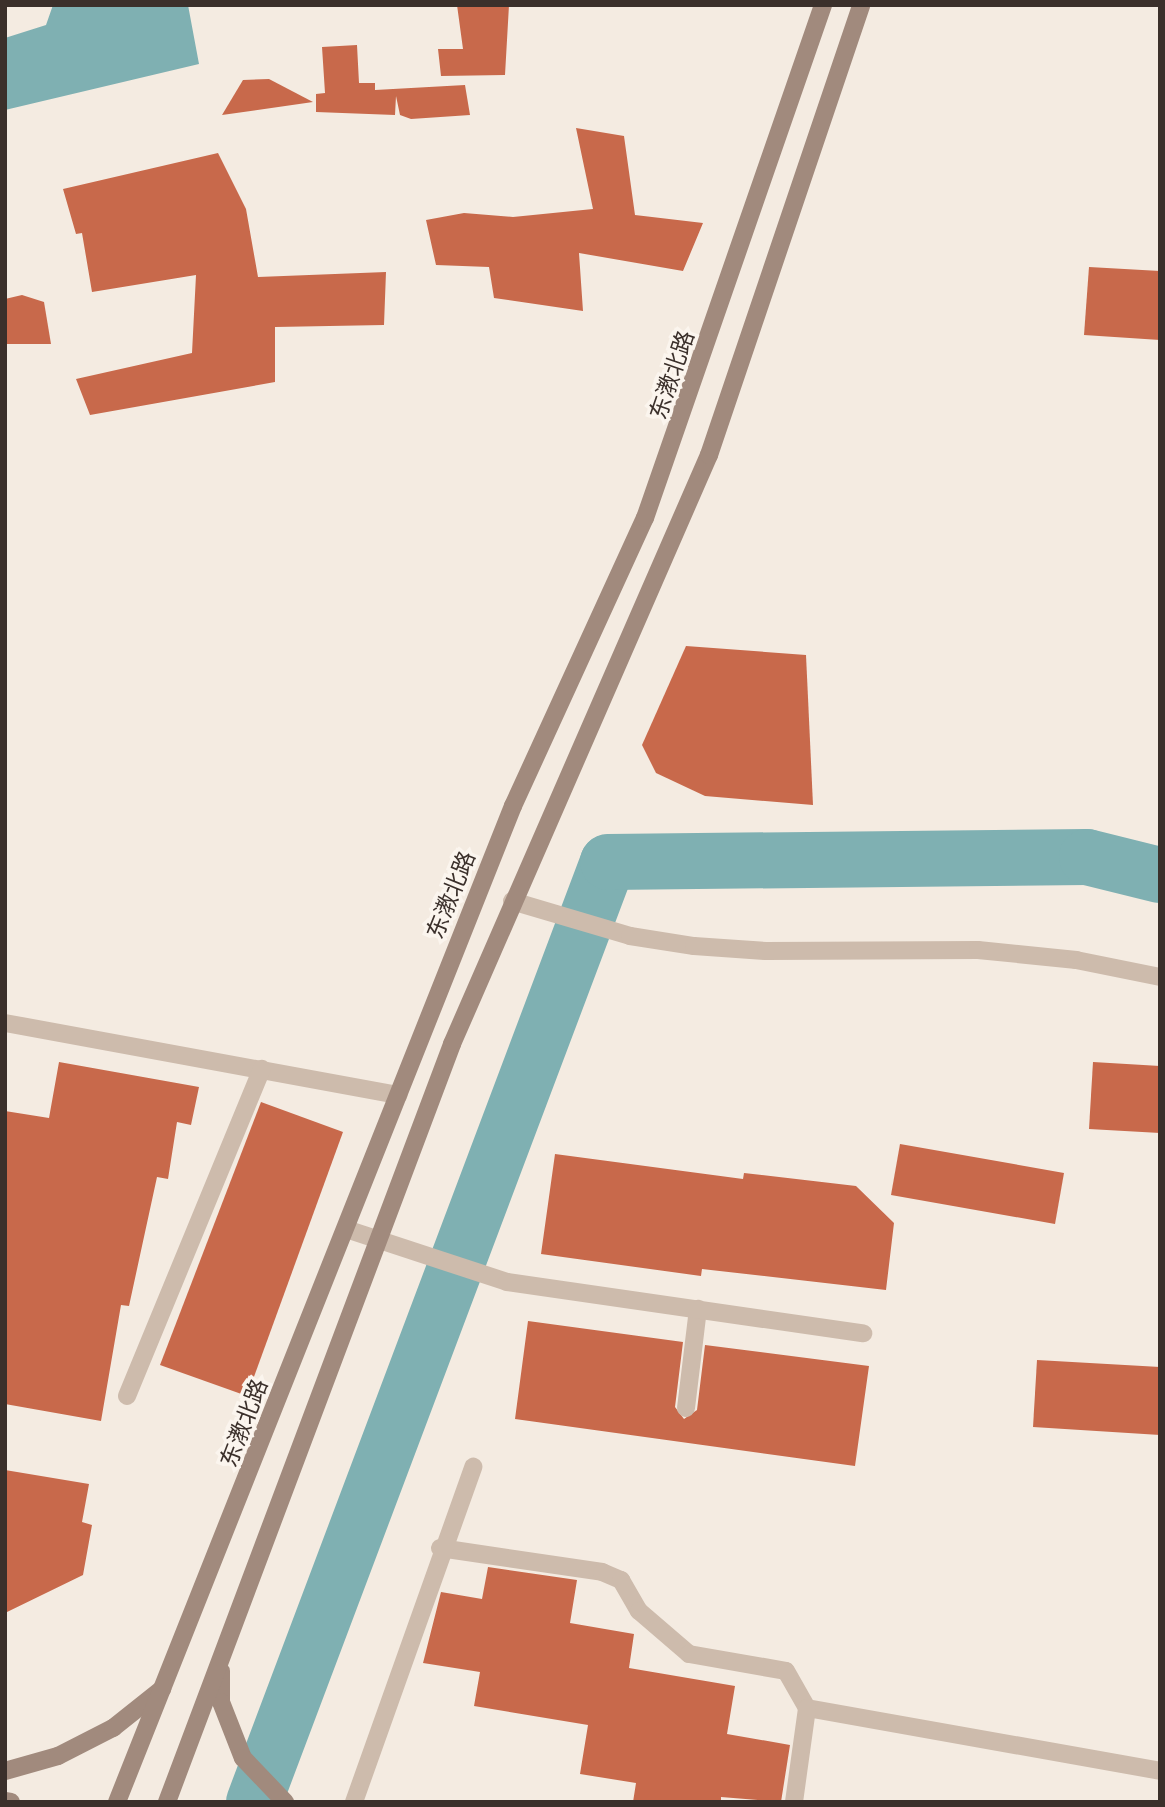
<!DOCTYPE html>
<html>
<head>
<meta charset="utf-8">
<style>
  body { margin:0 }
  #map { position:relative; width:1165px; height:1807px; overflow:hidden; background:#f4ebe1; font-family:"Asap Condensed","Noto Sans SC",sans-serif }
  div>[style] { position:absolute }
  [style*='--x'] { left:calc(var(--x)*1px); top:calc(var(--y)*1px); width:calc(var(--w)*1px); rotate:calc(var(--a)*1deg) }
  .water>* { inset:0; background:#7fb0b2 }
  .river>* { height:56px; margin:-28px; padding:0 28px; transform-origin:28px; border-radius:28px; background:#7fb0b2 }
  .building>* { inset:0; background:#c8694b }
  .lane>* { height:18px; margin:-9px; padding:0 9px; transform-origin:9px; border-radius:9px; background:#cdbbac }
  .street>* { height:18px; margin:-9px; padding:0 9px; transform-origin:9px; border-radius:9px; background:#cdbbac }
  .secondary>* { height:18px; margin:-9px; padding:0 9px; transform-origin:9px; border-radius:9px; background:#a18a7d }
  span { translate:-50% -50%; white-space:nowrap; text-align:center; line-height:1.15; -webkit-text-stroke:7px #fbf5ee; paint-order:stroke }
  .street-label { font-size:23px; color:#3b302b }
  .frame { position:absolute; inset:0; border:7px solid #3b302b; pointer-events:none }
</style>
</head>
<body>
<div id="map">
  <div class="water">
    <div style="clip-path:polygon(53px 5px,188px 5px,199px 64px,5px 110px,5px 38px,46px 25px)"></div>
  </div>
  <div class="river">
    <div style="--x:254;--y:1802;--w:1004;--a:-69.36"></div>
    <div style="--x:608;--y:862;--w:479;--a:-0.6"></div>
    <div style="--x:1087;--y:857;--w:75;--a:13.9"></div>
  </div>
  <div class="building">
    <div style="clip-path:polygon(457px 5px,509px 5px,505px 75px,441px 76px,438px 49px,463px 49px)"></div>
    <div style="clip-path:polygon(357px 45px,359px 83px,375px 83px,375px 90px,465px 85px,470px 115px,411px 119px,400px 115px,396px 96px,395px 115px,316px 112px,316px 94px,325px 93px,322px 47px)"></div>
    <div style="clip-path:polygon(269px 79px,313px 102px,222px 115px,243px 80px)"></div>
    <div style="clip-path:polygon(576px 128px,624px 136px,635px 215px,703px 223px,683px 271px,579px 253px,583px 311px,494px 298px,489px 267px,436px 265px,426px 220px,464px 213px,513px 217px,593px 209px)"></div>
    <div style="clip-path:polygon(218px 153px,246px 209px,258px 277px,386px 272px,384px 325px,275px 327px,275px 382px,90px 415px,76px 379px,192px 353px,196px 275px,92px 292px,82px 233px,76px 234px,63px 189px)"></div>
    <div style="clip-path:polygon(1089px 267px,1160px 271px,1160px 340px,1084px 335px)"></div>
    <div style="clip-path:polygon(22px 295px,44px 302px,51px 344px,5px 344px,5px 299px)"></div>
    <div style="clip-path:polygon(686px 646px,806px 655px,813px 805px,705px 796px,656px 773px,642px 745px)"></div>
    <div style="clip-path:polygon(59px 1062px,199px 1087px,191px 1125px,177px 1122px,168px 1179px,157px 1177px,129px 1306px,121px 1305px,101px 1421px,5px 1404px,5px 1111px,49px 1118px)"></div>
    <div style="clip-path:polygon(1093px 1062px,1160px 1066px,1160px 1133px,1089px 1129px)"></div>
    <div style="clip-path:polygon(261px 1102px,343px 1132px,247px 1396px,160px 1365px)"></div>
    <div style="clip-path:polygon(900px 1144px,1064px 1173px,1055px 1224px,891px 1195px)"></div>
    <div style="clip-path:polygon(555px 1154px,743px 1179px,744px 1173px,856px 1186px,894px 1223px,886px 1290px,702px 1269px,701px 1276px,541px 1254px)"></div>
    <div style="clip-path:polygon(528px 1321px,683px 1342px,675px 1407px,684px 1419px,697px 1410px,705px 1345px,869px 1366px,855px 1466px,515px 1419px)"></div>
    <div style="clip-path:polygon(1037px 1360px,1160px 1367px,1160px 1435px,1033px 1427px)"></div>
    <div style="clip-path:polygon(5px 1470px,89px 1484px,82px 1522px,92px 1525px,83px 1575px,5px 1613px)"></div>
    <div style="clip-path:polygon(488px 1567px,577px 1580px,570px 1623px,634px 1634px,629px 1668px,735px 1686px,727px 1734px,790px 1745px,781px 1802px,721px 1797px,721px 1802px,633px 1802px,636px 1783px,580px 1774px,588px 1725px,474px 1706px,480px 1672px,423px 1663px,441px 1592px,482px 1599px)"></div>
  </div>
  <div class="lane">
    <div style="--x:5;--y:1023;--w:400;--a:10.4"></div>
    <div style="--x:127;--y:1396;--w:354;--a:-67.6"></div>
    <div style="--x:686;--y:1408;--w:100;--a:-83.1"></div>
    <div style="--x:440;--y:1548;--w:164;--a:8.4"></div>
    <div style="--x:602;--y:1572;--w:21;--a:23"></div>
    <div style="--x:621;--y:1580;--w:36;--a:60"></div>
    <div style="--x:639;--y:1611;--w:66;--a:40.7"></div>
    <div style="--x:689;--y:1654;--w:98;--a:9.9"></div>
    <div style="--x:786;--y:1671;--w:43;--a:60.4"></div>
    <div style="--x:807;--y:1708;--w:359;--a:10.1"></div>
    <div style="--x:794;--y:1802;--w:95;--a:-82.1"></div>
  </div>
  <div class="street">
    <div style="--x:512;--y:901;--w:123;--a:16.5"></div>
    <div style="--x:630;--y:936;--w:65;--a:8.9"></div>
    <div style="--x:694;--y:946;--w:72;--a:4"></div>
    <div style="--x:766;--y:951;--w:212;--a:-0.3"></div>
    <div style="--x:978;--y:950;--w:99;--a:5.8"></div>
    <div style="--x:1076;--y:960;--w:86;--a:11.4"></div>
    <div style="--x:346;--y:1229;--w:169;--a:18.2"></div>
    <div style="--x:507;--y:1282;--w:360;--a:8.2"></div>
    <div style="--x:354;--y:1802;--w:356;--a:-70.4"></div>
  </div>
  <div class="secondary">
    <div style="--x:221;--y:1671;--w:31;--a:90"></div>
    <div style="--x:221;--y:1702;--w:60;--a:68.6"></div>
    <div style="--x:243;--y:1758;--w:61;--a:46.3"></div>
    <div style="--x:5;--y:1771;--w:55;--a:-15.8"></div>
    <div style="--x:58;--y:1756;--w:62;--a:-27"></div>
    <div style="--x:113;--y:1728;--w:63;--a:-38.5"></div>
    <div style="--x:5;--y:1801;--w:6;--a:9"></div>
    <div style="--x:117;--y:1802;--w:1072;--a:-68.32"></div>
    <div style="--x:513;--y:806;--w:317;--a:-65.4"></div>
    <div style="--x:645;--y:518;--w:543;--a:-70.86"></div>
    <div style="--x:167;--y:1802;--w:810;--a:-69.39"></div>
    <div style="--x:452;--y:1044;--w:643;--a:-66.43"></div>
    <div style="--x:709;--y:455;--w:475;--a:-71.3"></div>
  </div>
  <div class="street-label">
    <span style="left:672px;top:375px;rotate:-71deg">东漖北路</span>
    <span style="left:451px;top:895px;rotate:-68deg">东漖北路</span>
    <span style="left:244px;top:1423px;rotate:-69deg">东漖北路</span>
  </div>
  <div class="frame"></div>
</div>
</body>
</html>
